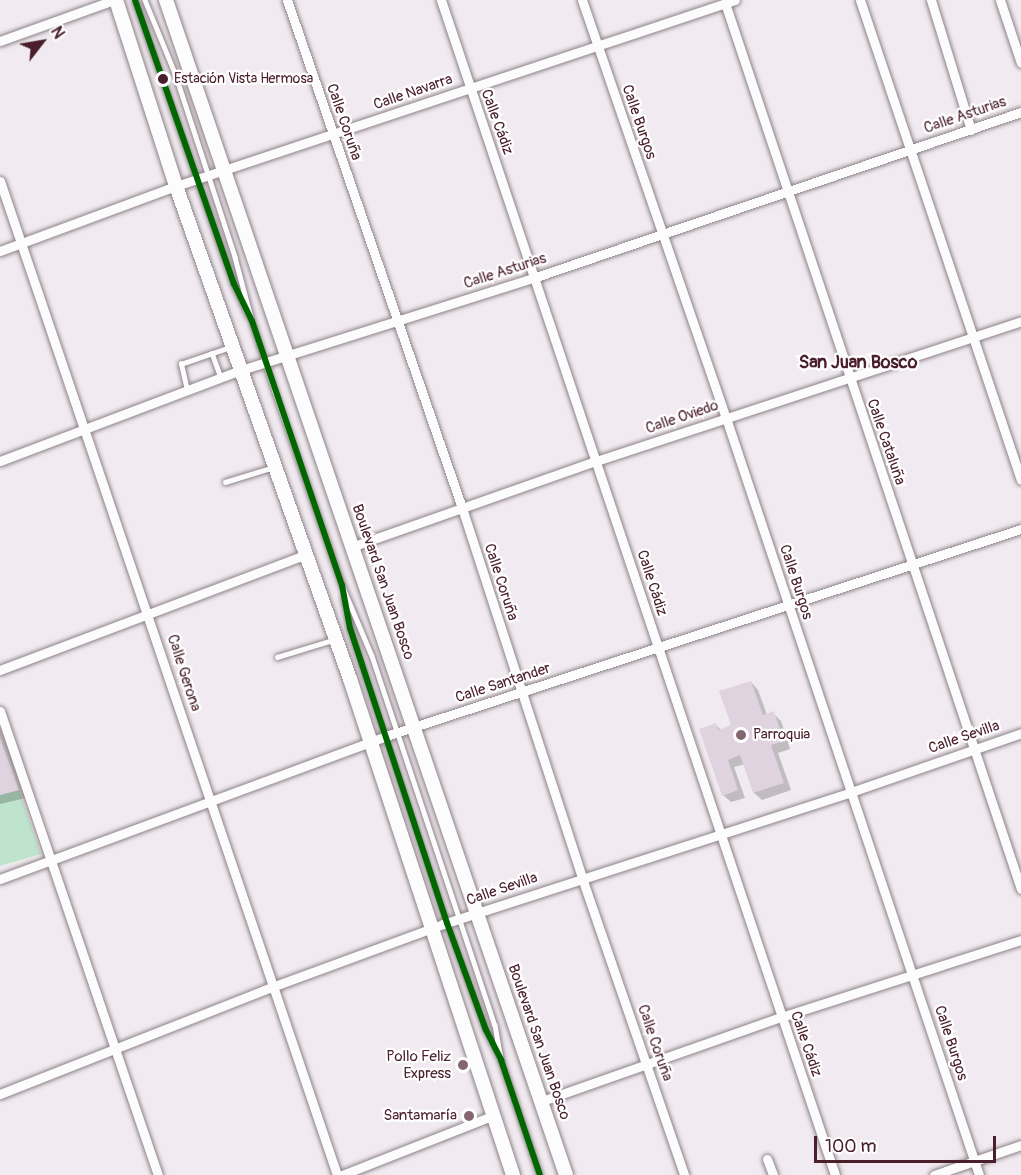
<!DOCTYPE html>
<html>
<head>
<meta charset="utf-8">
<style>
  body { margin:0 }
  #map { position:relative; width:1021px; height:1175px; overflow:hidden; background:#f1ebf1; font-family:Pangolin,sans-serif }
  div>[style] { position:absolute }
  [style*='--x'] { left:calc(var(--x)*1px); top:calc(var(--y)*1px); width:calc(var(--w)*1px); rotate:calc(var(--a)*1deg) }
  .green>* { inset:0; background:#bfe4cd }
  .shadow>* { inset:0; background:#0003 }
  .building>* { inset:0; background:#ded3de }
  .roads { filter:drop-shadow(0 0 2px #8d8287) drop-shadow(0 0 2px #8d8287) }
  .lane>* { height:4.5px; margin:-2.25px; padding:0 2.25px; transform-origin:2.25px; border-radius:2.25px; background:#fdfcfd }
  .street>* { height:9px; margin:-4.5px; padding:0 4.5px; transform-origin:4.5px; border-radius:4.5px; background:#fdfcfd }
  .secondary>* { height:14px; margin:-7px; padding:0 7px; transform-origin:7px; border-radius:7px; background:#fdfcfd }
  .bus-1>* { height:6px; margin:-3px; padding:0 3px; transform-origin:3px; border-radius:3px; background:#060 }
  .dots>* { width:16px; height:16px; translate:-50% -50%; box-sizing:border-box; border:3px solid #fff; border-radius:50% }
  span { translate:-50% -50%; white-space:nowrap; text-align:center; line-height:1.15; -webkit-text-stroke:4.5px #fff; paint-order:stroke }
  .bus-label { font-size:14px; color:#4a1f2b }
  .left { translate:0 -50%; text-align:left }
  .street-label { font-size:15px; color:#4a1f2b }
  .poi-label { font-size:15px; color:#4a1f2b }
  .right { translate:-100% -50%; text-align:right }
  .quarter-label { font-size:18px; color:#4a1f2b; font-weight:700 }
  .north { position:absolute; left:12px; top:12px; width:60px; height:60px; -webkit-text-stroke:4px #fff; paint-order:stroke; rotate:59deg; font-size:16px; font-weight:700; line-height:24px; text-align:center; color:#4a1f2b }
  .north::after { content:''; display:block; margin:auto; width:21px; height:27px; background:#4a1f2b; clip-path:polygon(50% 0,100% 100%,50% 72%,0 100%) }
  .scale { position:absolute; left:814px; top:1136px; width:182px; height:27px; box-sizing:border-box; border:3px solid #4a1f2b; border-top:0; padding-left:8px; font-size:18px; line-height:21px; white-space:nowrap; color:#4a1f2b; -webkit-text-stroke:4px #fff; paint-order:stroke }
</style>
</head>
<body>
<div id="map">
  <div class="green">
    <div style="clip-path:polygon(19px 790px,41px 854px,0 866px,0 795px)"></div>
  </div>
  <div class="shadow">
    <div style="clip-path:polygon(751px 682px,758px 690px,767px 715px,773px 713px,781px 721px,790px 749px,778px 753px,791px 790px,762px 800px,754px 793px,745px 764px,734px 767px,745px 798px,731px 802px,723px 795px,716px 725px,721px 730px,733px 726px)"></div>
    <div style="clip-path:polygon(0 727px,26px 798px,0 804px)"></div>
  </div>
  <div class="building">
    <div style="clip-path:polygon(751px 681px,763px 715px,774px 711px,784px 741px,771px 745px,784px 783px,753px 793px,740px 755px,728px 760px,738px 790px,722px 796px,699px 729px,716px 723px,718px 730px,731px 725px,719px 691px)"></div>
    <div style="clip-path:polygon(0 738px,19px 790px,0 795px)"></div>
  </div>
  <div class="roads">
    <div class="lane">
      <div style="--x:135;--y:0;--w:301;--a:70.8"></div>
      <div style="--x:234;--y:284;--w:35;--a:65"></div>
      <div style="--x:145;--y:0;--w:79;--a:67.7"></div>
      <div style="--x:175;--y:73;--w:194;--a:71.9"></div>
      <div style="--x:235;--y:257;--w:66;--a:75.1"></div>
      <div style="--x:252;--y:321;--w:74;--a:71.8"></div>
      <div style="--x:275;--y:391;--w:205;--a:70.9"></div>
      <div style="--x:342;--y:585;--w:77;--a:67.1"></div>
      <div style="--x:372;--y:656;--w:389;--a:71.6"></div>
      <div style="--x:495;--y:1025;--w:36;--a:80"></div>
      <div style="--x:212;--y:353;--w:27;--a:70"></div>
      <div style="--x:187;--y:390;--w:27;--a:-103"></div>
      <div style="--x:181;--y:364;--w:52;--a:-19.1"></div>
      <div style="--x:225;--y:482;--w:51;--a:-17"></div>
      <div style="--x:344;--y:596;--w:33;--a:79"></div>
      <div style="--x:350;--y:628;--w:311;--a:71.8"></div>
      <div style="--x:447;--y:923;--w:114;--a:70"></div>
      <div style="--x:486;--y:1030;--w:34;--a:63"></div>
      <div style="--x:501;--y:1060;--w:121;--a:71.3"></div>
      <div style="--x:277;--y:657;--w:59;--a:-16.9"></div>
    </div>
    <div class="street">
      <div style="--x:287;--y:0;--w:537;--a:70.99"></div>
      <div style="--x:462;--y:508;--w:389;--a:72"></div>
      <div style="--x:582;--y:878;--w:314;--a:71"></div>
      <div style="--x:441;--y:0;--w:1239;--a:71.46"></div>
      <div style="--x:582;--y:0;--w:442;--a:71"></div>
      <div style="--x:726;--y:418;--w:798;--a:71.52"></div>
      <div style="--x:860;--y:0;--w:506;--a:71.46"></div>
      <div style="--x:931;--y:0;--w:136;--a:72.9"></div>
      <div style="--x:1000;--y:0;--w:66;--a:71.6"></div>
      <div style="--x:725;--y:3;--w:934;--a:71.53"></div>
      <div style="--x:0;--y:41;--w:121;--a:-19.8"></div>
      <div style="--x:0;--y:181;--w:1050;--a:71.27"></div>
      <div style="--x:0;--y:251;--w:188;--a:-20.3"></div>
      <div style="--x:176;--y:186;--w:589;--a:-18.4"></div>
      <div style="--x:0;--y:461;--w:258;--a:-20.7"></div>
      <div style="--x:241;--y:370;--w:309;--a:-17.5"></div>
      <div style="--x:536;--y:277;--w:512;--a:-18.79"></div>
      <div style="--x:354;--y:546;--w:256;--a:-19.4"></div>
      <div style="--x:596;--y:461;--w:447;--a:-18.2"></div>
      <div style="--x:0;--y:670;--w:325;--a:-20.7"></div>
      <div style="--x:0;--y:711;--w:490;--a:71.2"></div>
      <div style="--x:0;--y:879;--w:412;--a:-20.3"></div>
      <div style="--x:386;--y:736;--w:668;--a:-18.06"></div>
      <div style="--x:0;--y:1094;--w:292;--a:-21.5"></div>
      <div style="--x:272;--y:987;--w:182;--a:-20.2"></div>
      <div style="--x:443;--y:924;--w:429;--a:-17.9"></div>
      <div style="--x:851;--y:792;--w:180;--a:-19.1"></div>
      <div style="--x:542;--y:1101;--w:253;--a:-19.4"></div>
      <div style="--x:781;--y:1017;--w:252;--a:-17.8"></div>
      <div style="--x:767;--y:1159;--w:17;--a:69"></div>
      <div style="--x:342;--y:1175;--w:163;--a:-21.5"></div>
      <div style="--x:934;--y:1175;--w:92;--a:-19"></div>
    </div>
    <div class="secondary">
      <div style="--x:116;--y:0;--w:195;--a:72.1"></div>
      <div style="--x:176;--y:186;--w:523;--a:70.56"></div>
      <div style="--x:350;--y:679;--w:522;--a:71.81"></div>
      <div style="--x:166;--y:0;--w:1241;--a:71.2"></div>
    </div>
  </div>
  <div class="bus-1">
    <div style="--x:135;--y:0;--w:301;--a:70.8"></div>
    <div style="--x:234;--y:284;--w:41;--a:64.1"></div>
    <div style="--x:252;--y:321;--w:279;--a:71.2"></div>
    <div style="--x:342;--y:585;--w:44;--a:79.5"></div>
    <div style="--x:350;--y:628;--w:311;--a:71.8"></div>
    <div style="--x:447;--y:923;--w:114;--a:70"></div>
    <div style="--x:486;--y:1030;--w:34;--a:63"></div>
    <div style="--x:501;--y:1060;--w:121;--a:71.3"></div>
  </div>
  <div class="dots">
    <div style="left:163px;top:79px;background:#4a1f2b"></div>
    <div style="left:741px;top:735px;background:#846670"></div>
    <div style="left:463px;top:1065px;background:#846670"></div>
    <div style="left:469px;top:1116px;background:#846670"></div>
  </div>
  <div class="bus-label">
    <span class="left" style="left:174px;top:79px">Estación Vista Hermosa</span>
  </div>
  <div class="street-label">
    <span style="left:413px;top:92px;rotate:-19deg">Calle Navarra</span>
    <span style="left:965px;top:115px;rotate:-19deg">Calle Asturias</span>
    <span style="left:344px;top:122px;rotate:71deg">Calle Coruña</span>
    <span style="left:497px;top:122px;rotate:70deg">Calle Cádiz</span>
    <span style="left:639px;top:122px;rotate:71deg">Calle Burgos</span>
    <span style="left:505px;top:271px;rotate:-18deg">Calle Asturias</span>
    <span style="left:682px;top:417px;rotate:-19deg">Calle Oviedo</span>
    <span style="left:886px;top:442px;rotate:71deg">Calle Cataluña</span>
    <span style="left:383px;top:582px;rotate:71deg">Boulevard San Juan Bosco</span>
    <span style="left:501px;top:582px;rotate:72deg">Calle Coruña</span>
    <span style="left:796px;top:582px;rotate:72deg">Calle Burgos</span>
    <span style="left:652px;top:583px;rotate:72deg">Calle Cádiz</span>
    <span style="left:184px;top:673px;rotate:72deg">Calle Gerona</span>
    <span style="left:503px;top:683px;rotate:-18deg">Calle Santander</span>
    <span style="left:964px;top:737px;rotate:-19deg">Calle Sevilla</span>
    <span style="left:502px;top:889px;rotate:-19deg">Calle Sevilla</span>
    <span style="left:539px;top:1042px;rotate:71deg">Boulevard San Juan Bosco</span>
    <span style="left:655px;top:1043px;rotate:71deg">Calle Coruña</span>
    <span style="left:951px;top:1043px;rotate:72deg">Calle Burgos</span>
    <span style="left:806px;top:1044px;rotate:71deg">Calle Cádiz</span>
  </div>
  <div class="poi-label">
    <span class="left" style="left:753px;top:735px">Parroquia</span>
    <span class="right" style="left:451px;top:1065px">Pollo Feliz<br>Express</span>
    <span class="right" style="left:457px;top:1116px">Santamaría</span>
  </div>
  <div class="quarter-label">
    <span style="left:858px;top:363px">San Juan Bosco</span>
  </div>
  <div class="north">N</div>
  <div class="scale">100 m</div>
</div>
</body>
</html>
